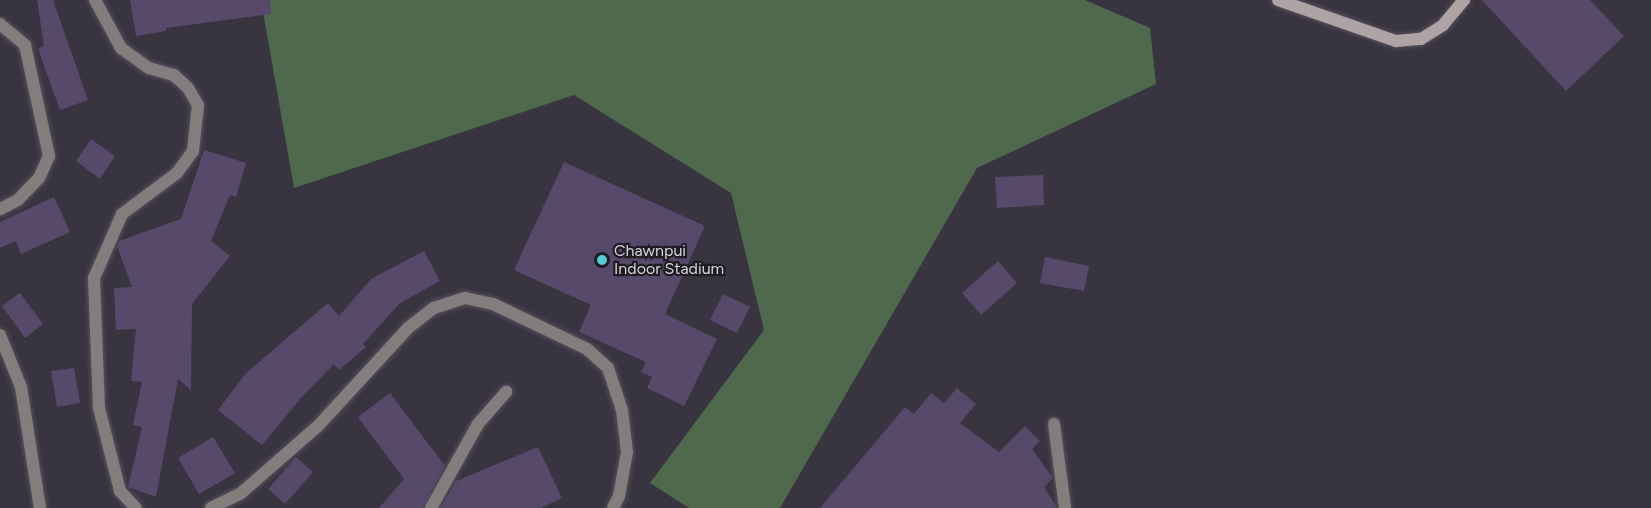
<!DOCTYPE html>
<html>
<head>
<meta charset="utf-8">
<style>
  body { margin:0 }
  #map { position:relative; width:1651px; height:508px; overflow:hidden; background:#393540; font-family:Figtree,sans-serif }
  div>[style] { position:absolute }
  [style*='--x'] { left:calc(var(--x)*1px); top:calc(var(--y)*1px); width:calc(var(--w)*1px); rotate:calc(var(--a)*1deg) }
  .green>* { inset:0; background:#4e694c }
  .building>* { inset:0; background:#56496a }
  .roads { filter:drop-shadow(0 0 2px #55515c) drop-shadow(0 0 2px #55515c) }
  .street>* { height:12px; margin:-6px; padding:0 6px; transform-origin:6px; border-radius:6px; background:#847d7e }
  .secondary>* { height:12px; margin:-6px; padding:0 6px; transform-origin:6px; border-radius:6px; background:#afa4a5 }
  .dots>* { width:16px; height:16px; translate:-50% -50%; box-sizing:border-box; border:3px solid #1f1d22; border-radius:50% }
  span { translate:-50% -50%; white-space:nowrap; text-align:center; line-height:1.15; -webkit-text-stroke:4.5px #1f1d22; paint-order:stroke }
  .poi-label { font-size:16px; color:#d6d3da }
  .left { translate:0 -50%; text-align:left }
</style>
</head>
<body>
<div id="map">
  <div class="green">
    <div style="clip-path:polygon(261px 0,1085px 0,1150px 28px,1156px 84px,977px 168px,780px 508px,689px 508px,650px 483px,764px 330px,731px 193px,574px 95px,294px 188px)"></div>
  </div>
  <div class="building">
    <div style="clip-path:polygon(37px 0,53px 0,88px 100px,60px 110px,38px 49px,44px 46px)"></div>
    <div style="clip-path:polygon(130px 0,270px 0,271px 14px,166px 28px,166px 31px,136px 36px)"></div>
    <div style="clip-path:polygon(1482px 0,1590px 0,1624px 36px,1566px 91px)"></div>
    <div style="clip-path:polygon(91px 139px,115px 156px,100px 179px,76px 161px)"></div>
    <div style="clip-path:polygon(204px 150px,246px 163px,236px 197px,230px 195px,211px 241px,230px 256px,192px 304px,191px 390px,178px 379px,156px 497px,128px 487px,142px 427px,133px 425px,142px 382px,131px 381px,136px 329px,116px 330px,114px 288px,132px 287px,117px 246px,119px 241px,181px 219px)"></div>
    <div style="clip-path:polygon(564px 162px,705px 226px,665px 314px,717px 339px,684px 406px,647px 388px,652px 377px,641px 372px,646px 362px,579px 332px,591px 305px,514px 270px)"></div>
    <div style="clip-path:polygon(1043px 175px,1044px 205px,997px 208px,995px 177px)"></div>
    <div style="clip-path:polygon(54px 197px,70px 232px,21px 254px,16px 241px,0 248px,0 222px)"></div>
    <div style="clip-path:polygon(424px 251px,440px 281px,400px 303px,363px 344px,366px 347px,339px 370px,334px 364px,300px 399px,262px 445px,218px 410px,246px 373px,328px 303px,339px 316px,371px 279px)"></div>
    <div style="clip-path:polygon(1045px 257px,1089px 266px,1084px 291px,1040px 283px)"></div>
    <div style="clip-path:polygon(998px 261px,1017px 283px,981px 315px,962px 293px)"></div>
    <div style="clip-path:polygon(20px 293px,43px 324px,25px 338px,2px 306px)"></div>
    <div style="clip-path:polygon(723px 294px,750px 307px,737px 333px,710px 320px)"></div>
    <div style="clip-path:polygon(74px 368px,80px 403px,57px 407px,51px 371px)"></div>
    <div style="clip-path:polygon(957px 388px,976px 404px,960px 423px,999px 452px,1025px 426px,1040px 441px,1032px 449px,1053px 478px,1044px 487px,1057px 508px,820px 508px,905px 407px,914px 414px,931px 393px,944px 403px)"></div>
    <div style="clip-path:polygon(390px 393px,445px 466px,423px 508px,379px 508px,404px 479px,358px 417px)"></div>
    <div style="clip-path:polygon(213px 437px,235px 473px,199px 494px,178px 458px)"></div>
    <div style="clip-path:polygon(538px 447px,562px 498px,541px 508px,440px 508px,456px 481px)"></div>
    <div style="clip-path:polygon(296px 457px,313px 472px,285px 504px,268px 489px)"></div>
  </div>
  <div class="roads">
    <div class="street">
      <div style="--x:95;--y:0;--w:55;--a:61.6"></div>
      <div style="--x:121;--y:48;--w:34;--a:36"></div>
      <div style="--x:149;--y:68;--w:26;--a:16"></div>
      <div style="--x:174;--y:75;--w:19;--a:43"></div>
      <div style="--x:188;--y:88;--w:20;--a:60"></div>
      <div style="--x:198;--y:105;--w:46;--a:96.2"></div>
      <div style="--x:193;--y:151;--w:27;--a:126"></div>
      <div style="--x:177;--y:173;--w:69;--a:143.3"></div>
      <div style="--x:122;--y:214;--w:70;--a:113.6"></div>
      <div style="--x:94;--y:278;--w:130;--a:87.8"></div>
      <div style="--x:99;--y:408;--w:86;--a:75.8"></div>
      <div style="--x:120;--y:491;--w:23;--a:47"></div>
      <div style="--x:0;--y:24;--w:33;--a:40"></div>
      <div style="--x:25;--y:45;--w:114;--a:77.8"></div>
      <div style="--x:49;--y:156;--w:24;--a:114"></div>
      <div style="--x:39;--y:178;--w:30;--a:134"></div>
      <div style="--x:18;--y:200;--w:20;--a:153"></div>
      <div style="--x:0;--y:335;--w:56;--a:68"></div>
      <div style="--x:21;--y:387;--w:122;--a:81.1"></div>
      <div style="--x:1054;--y:424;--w:85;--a:82.5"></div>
      <div style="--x:211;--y:508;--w:32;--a:-26"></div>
      <div style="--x:240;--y:494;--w:103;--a:-41.1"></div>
      <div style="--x:318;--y:426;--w:133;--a:-47.4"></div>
      <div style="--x:408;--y:328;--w:33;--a:-38"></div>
      <div style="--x:434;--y:308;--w:33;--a:-18"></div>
      <div style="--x:465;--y:298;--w:29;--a:12"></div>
      <div style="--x:493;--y:304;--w:104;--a:25.6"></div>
      <div style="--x:587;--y:349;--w:28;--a:42"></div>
      <div style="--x:608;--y:368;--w:44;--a:71.6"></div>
      <div style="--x:622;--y:410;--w:42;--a:83.2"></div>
      <div style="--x:627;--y:452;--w:45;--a:100.3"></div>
      <div style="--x:619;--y:496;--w:13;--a:117"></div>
      <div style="--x:431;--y:508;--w:96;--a:-60.8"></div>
      <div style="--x:478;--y:424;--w:43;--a:-48.8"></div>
    </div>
    <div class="secondary">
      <div style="--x:1278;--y:0;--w:125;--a:19.2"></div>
      <div style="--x:1396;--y:41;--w:25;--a:-5"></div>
      <div style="--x:1421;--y:39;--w:26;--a:-32"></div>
      <div style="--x:1443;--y:25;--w:33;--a:-50"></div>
    </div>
  </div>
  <div class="dots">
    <div style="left:602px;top:260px;background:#51ccd4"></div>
  </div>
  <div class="poi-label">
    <span class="left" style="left:614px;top:260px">Chawnpui<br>Indoor Stadium</span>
  </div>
</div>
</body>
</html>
